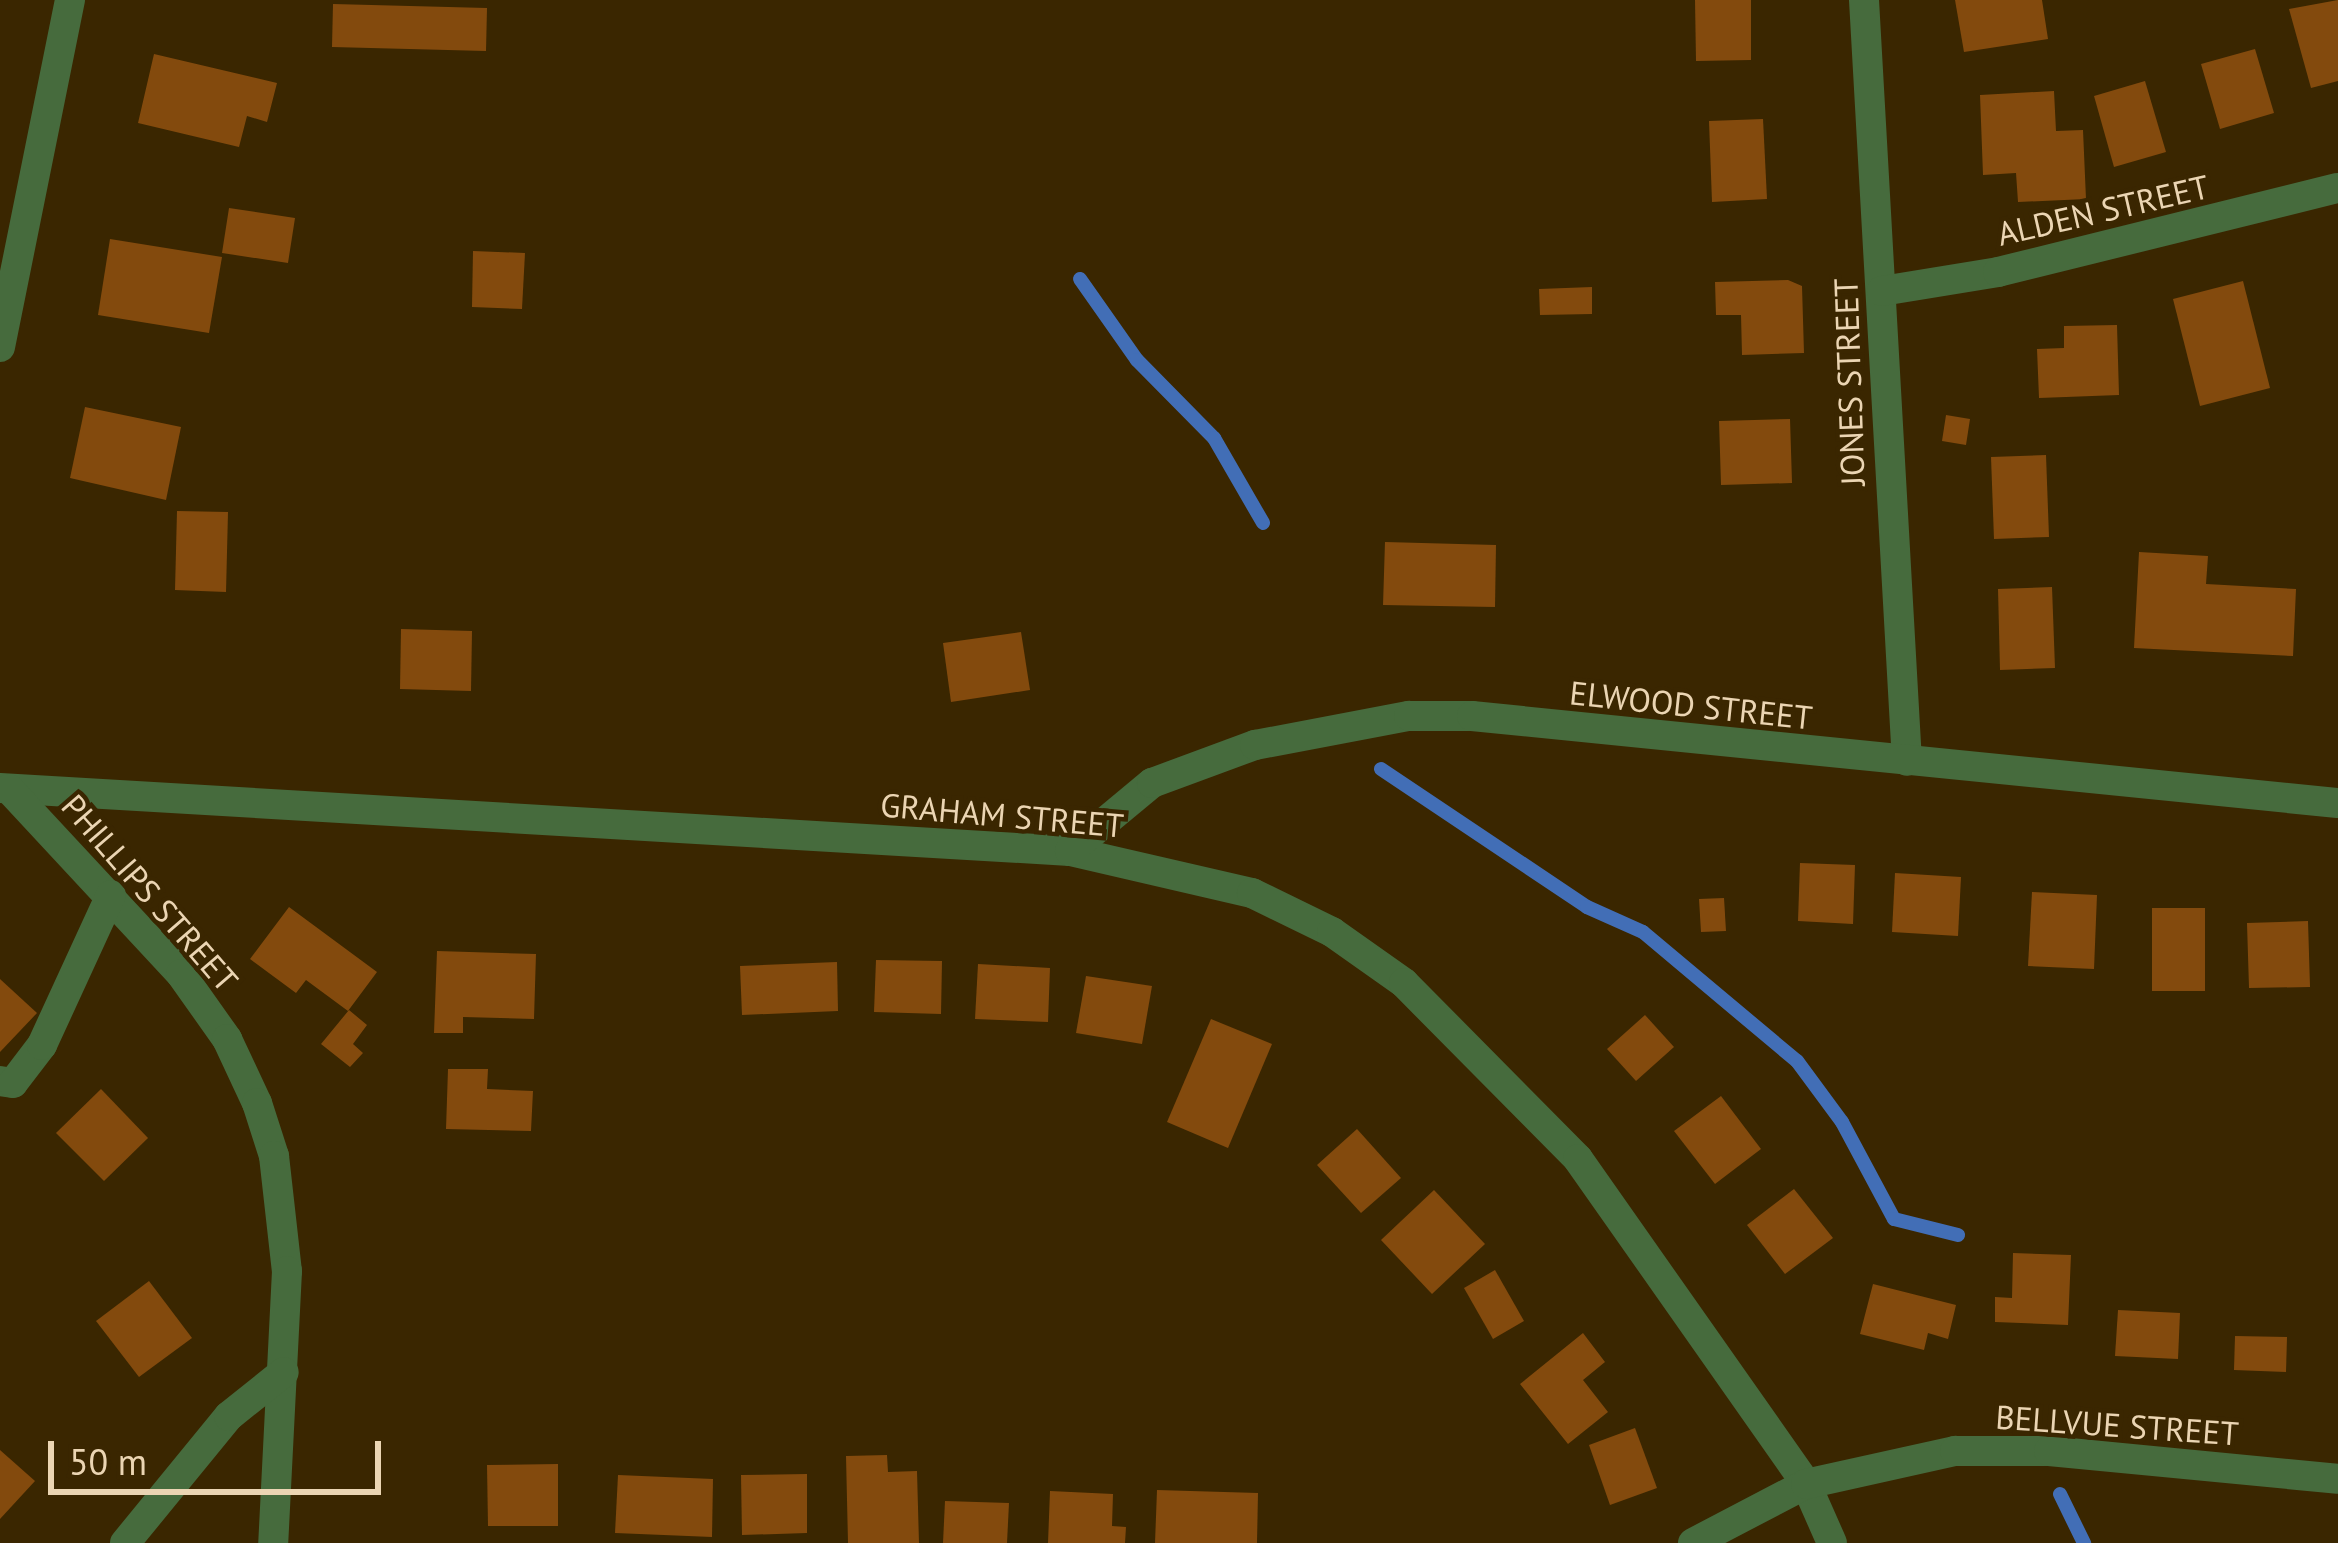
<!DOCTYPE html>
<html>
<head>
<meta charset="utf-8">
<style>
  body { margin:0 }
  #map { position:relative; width:2338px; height:1543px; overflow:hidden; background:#3a2600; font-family:"PT Sans",sans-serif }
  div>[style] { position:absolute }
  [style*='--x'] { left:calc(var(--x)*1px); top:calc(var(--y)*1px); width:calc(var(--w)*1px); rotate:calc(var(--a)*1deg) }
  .stream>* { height:14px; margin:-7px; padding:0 7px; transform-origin:7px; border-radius:7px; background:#426eb6 }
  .building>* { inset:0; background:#834a0d }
  .minor>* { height:30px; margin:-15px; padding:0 15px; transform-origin:15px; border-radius:15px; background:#466b3d }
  span { translate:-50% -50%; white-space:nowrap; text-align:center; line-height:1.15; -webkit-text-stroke:9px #3a2600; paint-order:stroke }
  .street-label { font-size:33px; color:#ebd5b3 }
  .scale { position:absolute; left:48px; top:1441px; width:333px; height:54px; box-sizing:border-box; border:6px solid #ebd5b3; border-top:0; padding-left:15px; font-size:36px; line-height:42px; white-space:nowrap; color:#ebd5b3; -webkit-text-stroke:9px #3a2600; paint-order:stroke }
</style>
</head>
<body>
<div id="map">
  <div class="stream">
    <div style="--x:1080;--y:279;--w:99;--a:54.9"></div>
    <div style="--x:1137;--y:360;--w:110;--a:45.4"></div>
    <div style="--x:1214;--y:438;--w:98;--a:60"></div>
    <div style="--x:1381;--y:769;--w:248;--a:33.8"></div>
    <div style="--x:1587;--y:907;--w:61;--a:24.1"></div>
    <div style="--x:1643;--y:932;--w:201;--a:40"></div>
    <div style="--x:1797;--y:1061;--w:76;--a:53.6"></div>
    <div style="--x:1842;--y:1122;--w:110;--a:61.8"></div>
    <div style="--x:1894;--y:1219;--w:66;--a:14"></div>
    <div style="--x:2060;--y:1494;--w:55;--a:63.9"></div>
  </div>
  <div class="building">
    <div style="clip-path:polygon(1695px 0,1751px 0,1751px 60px,1696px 61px)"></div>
    <div style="clip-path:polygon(1955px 0,2042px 0,2048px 39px,1964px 52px)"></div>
    <div style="clip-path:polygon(2338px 0,2338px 81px,2311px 88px,2289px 9px)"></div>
    <div style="clip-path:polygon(333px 4px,487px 8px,486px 51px,332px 47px)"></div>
    <div style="clip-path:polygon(2255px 49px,2274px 113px,2220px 129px,2201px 64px)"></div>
    <div style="clip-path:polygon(154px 54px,277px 83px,267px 122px,247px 116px,239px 147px,138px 123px)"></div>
    <div style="clip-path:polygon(2145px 81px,2166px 152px,2114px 167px,2094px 96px)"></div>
    <div style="clip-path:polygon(2054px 91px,2056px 131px,2083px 130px,2086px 199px,2018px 202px,2016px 173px,1983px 175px,1980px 95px)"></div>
    <div style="clip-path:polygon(1763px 119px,1767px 199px,1712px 202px,1709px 121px)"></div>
    <div style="clip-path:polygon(229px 208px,295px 218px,288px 263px,222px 253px)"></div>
    <div style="clip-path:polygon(110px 239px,222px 257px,209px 333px,98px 315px)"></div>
    <div style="clip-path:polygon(473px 251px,525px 253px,522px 309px,472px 307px)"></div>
    <div style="clip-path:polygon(1788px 280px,1802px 286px,1804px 353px,1742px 355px,1741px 315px,1716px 315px,1715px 282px)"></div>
    <div style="clip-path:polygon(2243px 281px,2270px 388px,2200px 406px,2173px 299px)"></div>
    <div style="clip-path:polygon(1592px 287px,1592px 314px,1540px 315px,1539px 289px)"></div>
    <div style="clip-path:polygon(2117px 325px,2119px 395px,2039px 398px,2037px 349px,2064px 348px,2064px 326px)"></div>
    <div style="clip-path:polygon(85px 407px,181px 427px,166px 500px,70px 478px)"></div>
    <div style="clip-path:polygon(1946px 415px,1970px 419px,1966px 445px,1942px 441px)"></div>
    <div style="clip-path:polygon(1790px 419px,1792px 483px,1721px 485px,1719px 421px)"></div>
    <div style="clip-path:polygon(2046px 455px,2049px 537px,1994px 539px,1991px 457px)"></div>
    <div style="clip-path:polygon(177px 511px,228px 512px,226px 592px,175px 590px)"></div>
    <div style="clip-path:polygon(1385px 542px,1496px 545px,1495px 607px,1383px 605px)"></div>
    <div style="clip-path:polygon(2139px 552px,2208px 556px,2206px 584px,2296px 589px,2293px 656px,2134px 648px)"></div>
    <div style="clip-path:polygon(2052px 587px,2055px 668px,2000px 670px,1998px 589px)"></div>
    <div style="clip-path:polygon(401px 629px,472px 631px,471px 691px,400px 689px)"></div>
    <div style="clip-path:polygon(1021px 632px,1030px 690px,951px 702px,943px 643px)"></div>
    <div style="clip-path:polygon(1800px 863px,1855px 865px,1853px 924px,1798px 921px)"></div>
    <div style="clip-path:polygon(1895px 873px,1961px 877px,1958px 936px,1892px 932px)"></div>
    <div style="clip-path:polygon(2032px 892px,2097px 895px,2094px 969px,2028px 966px)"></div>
    <div style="clip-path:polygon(1724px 898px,1726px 931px,1701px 932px,1699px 899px)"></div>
    <div style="clip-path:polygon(289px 907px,377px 972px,348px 1011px,306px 980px,296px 993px,250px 959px)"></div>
    <div style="clip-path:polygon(2152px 908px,2205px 908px,2205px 991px,2152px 991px)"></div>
    <div style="clip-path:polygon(2308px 921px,2310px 987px,2249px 988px,2247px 923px)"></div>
    <div style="clip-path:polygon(437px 951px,536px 954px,534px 1019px,463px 1017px,463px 1033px,434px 1033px)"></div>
    <div style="clip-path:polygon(876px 960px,942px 961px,941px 1014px,874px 1012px)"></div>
    <div style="clip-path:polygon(837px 962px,838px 1011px,742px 1015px,740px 966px)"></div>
    <div style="clip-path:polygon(978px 964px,1050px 968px,1048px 1022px,975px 1019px)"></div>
    <div style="clip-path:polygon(1086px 976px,1152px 986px,1142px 1044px,1076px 1033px)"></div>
    <div style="clip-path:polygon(0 979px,37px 1013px,0 1052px)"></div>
    <div style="clip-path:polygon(349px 1010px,367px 1025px,353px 1044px,363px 1053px,350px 1067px,321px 1044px)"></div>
    <div style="clip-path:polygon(1645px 1015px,1674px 1047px,1636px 1081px,1607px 1049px)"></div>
    <div style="clip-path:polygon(1211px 1019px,1272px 1044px,1228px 1148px,1167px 1122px)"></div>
    <div style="clip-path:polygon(448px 1069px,488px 1069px,487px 1089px,533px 1091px,531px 1131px,446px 1129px)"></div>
    <div style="clip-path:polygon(101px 1089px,148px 1138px,104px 1181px,56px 1133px)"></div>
    <div style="clip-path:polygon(1721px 1096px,1761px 1149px,1715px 1184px,1674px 1131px)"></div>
    <div style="clip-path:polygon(1357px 1129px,1401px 1178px,1361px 1213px,1317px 1165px)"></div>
    <div style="clip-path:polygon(1794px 1189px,1833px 1238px,1785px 1274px,1747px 1225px)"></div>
    <div style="clip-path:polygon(1434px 1190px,1485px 1244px,1432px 1294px,1381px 1240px)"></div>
    <div style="clip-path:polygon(2013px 1253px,2071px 1255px,2068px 1325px,1995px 1322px,1995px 1297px,2012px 1298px)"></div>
    <div style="clip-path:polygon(1495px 1270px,1524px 1321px,1493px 1339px,1464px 1288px)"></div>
    <div style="clip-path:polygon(149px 1281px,192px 1338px,139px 1377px,96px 1321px)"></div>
    <div style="clip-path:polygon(1873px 1284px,1956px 1305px,1948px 1339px,1928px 1333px,1924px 1350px,1860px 1334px)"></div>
    <div style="clip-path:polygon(2118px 1310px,2180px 1313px,2178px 1359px,2115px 1356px)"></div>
    <div style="clip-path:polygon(1583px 1333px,1605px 1362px,1583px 1380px,1608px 1412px,1568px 1444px,1520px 1384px)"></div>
    <div style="clip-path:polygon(2235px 1336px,2287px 1337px,2286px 1372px,2234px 1370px)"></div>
    <div style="clip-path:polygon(1635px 1428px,1657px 1488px,1610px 1505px,1589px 1445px)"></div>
    <div style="clip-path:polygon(0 1450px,35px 1481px,0 1519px)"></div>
    <div style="clip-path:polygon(887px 1455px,888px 1472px,917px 1471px,919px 1543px,848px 1543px,846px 1456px)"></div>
    <div style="clip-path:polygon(558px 1464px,558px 1526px,488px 1526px,487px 1465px)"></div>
    <div style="clip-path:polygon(807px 1474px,807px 1533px,742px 1535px,741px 1475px)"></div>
    <div style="clip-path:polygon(618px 1475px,713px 1479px,712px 1537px,615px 1533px)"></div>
    <div style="clip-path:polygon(1157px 1490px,1258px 1493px,1257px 1543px,1155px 1543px)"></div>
    <div style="clip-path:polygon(1050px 1491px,1113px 1494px,1112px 1526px,1126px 1527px,1125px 1543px,1048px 1543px)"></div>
    <div style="clip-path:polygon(945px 1501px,1009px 1503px,1007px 1543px,943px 1543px)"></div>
  </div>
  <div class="minor">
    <div style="--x:1864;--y:0;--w:762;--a:86.77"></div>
    <div style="--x:1882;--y:291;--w:118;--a:-9.3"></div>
    <div style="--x:1998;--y:272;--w:350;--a:-13.9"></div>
    <div style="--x:0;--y:347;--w:354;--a:-78.6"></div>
    <div style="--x:0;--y:788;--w:1072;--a:3.37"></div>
    <div style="--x:1070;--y:851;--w:187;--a:13"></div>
    <div style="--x:1252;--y:893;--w:89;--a:26"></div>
    <div style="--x:1332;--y:932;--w:88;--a:35.3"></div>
    <div style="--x:1404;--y:983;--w:247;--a:45.3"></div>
    <div style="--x:1578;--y:1159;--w:397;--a:54.9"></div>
    <div style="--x:1806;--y:1484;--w:64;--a:66.2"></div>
    <div style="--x:9;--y:789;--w:253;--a:47.1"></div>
    <div style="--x:181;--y:974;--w:80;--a:54.7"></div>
    <div style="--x:227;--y:1039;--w:71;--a:64.9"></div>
    <div style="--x:257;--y:1103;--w:56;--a:72.2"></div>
    <div style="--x:274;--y:1156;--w:116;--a:83.6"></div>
    <div style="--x:287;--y:1271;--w:272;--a:92.9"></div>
    <div style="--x:1070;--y:851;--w:107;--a:-39.7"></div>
    <div style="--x:1152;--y:783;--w:110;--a:-20.3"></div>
    <div style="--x:1255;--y:745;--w:157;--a:-10.7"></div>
    <div style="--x:1409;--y:716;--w:63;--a:0"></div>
    <div style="--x:1472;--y:716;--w:870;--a:5.74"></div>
    <div style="--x:0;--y:1081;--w:13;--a:9"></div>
    <div style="--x:13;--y:1083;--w:48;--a:-52.7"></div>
    <div style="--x:42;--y:1045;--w:165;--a:-65.3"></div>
    <div style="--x:125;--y:1543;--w:164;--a:-50.7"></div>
    <div style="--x:229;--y:1416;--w:70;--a:-38.7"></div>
    <div style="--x:1693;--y:1543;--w:127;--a:-27.6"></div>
    <div style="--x:1806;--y:1484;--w:153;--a:-12.5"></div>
    <div style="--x:1955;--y:1451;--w:94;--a:0"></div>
    <div style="--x:2049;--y:1451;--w:290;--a:5.5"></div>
  </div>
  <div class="street-label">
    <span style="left:2103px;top:210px;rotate:-13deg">ALDEN STREET</span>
    <span style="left:1849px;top:382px;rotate:-92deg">JONES STREET</span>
    <span style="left:1691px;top:705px;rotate:6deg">ELWOOD STREET</span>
    <span style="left:1002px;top:815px;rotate:5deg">GRAHAM STREET</span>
    <span style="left:150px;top:893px;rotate:49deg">PHILLIPS STREET</span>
    <span style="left:2117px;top:1425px;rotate:4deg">BELLVUE STREET</span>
  </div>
  <div class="scale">50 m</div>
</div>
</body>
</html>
